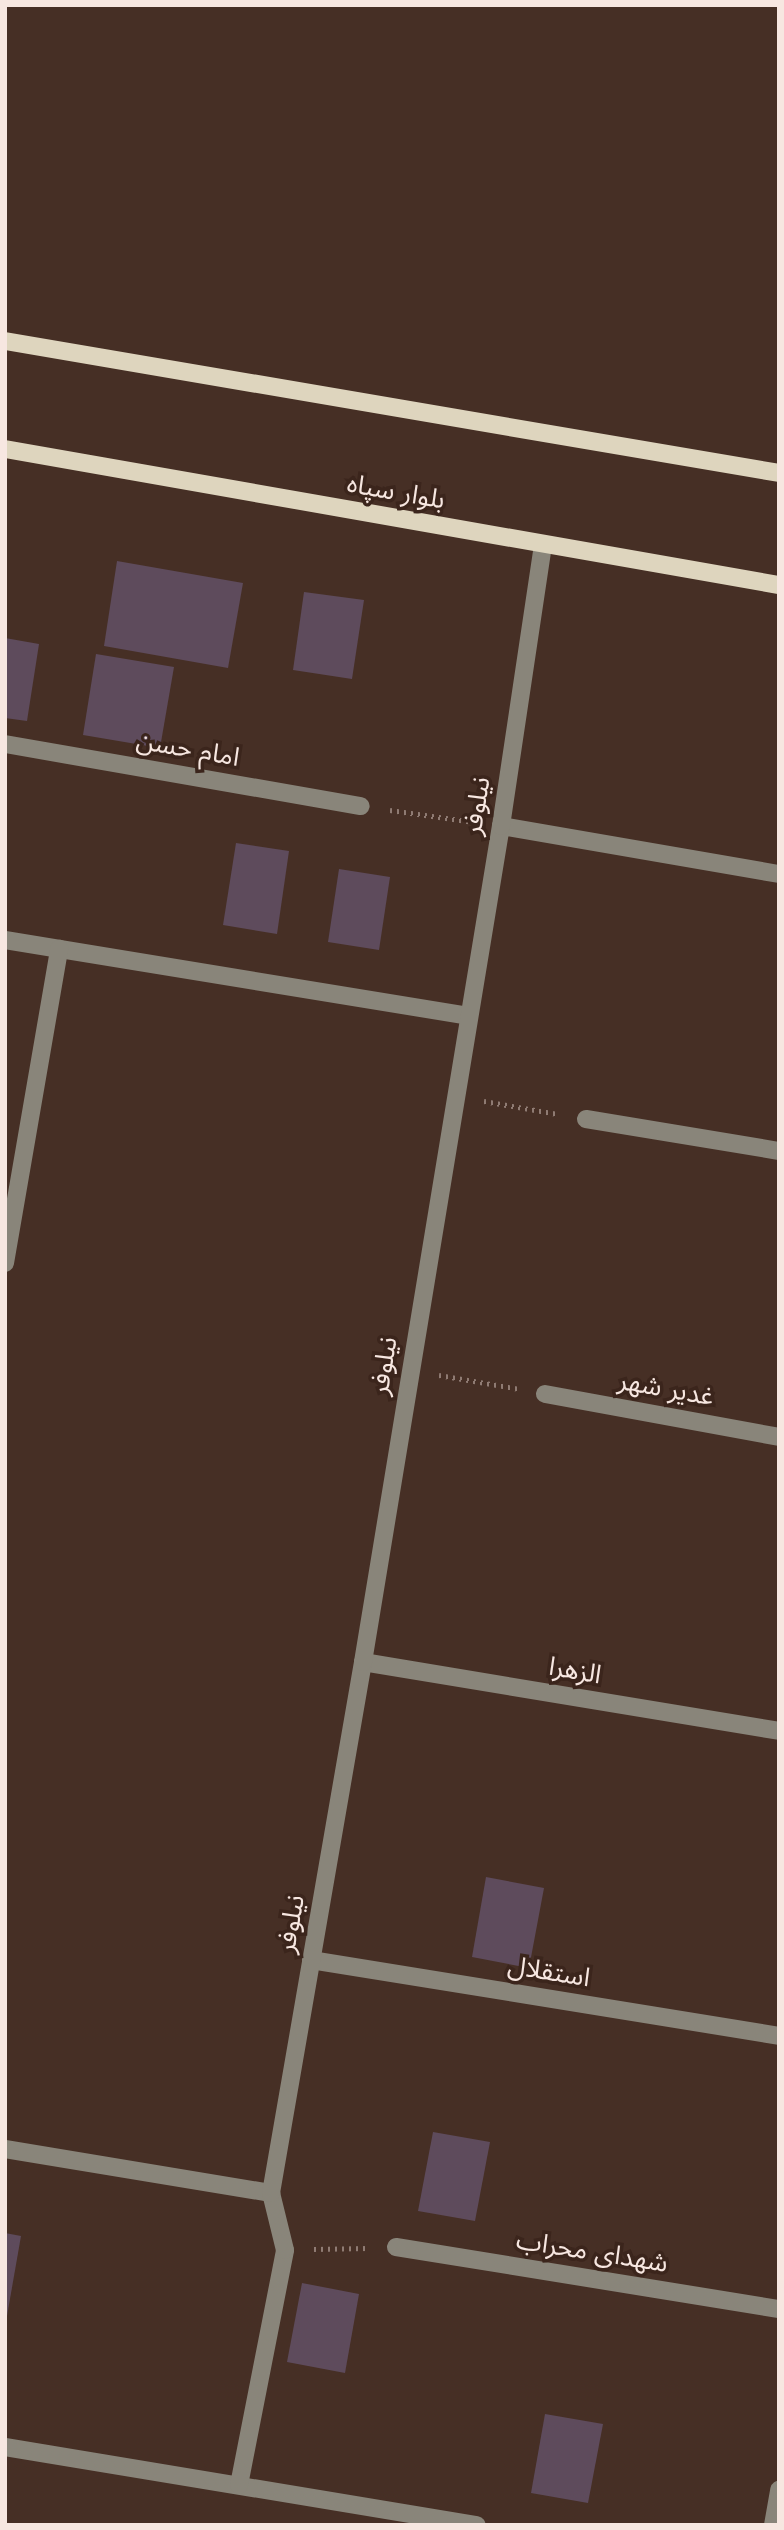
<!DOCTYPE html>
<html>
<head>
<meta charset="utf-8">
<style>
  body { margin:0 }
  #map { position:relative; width:784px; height:2530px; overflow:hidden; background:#462f25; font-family:Jost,"Noto Sans Arabic",sans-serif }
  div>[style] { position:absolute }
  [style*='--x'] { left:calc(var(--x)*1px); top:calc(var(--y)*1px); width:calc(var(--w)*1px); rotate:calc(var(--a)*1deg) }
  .building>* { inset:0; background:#5e4b5c }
  .path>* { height:4.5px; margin-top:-2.25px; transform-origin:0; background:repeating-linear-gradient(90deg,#8f7b73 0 2px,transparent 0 7px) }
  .minor>* { height:18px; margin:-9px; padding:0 9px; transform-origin:9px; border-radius:9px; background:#89857a }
  .major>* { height:18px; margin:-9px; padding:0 9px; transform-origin:9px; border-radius:9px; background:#ded5be }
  span { translate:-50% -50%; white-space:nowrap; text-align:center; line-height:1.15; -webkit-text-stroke:7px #3b251c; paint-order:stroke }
  .street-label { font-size:26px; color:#f7e7e1 }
  .frame { position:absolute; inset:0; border:7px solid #f7e7e1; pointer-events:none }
</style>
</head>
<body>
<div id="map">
  <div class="building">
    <div style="clip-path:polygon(117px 561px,243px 583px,228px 668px,104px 646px)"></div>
    <div style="clip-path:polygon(304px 592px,364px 600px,352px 679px,293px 670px)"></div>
    <div style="clip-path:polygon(5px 638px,39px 644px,27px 721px,5px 718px)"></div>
    <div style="clip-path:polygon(96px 654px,174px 667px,160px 748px,83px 735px)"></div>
    <div style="clip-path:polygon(236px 843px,289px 851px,277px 934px,223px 925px)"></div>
    <div style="clip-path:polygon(339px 869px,390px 877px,379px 950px,328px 942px)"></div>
    <div style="clip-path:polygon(486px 1877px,544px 1888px,529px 1968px,472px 1957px)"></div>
    <div style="clip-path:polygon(433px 2132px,490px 2142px,475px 2221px,418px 2211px)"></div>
    <div style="clip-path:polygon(5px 2233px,21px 2236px,7px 2316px,5px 2316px)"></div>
    <div style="clip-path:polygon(302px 2283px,359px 2294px,345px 2373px,287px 2362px)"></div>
    <div style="clip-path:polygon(545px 2414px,603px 2424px,588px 2503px,531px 2493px)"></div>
  </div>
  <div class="path">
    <div style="--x:390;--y:810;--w:85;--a:8.1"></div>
    <div style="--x:484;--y:1101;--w:75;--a:10"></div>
    <div style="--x:439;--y:1375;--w:82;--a:9.8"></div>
    <div style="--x:314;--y:2249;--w:54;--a:-1.1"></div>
  </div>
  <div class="minor">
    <div style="--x:5;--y:744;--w:361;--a:9.9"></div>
    <div style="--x:501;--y:826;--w:282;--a:9.8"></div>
    <div style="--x:5;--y:940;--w:468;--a:9.3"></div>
    <div style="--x:586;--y:1119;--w:196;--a:9.4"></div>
    <div style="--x:5;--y:1263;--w:319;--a:-80.2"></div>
    <div style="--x:545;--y:1394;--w:238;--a:10.4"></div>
    <div style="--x:363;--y:1662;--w:422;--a:9.4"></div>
    <div style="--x:311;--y:1960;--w:474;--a:9.2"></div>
    <div style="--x:5;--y:2149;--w:270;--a:9.4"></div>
    <div style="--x:396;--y:2247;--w:388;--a:9.2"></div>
    <div style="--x:5;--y:2447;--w:478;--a:9.4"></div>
    <div style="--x:239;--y:2485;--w:239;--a:-78.9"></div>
    <div style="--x:285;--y:2250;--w:59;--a:-103.8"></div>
    <div style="--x:271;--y:2193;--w:539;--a:-80.17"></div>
    <div style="--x:363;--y:1662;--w:847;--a:-80.63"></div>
    <div style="--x:501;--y:826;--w:284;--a:-81.5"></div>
    <div style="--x:773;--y:2525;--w:36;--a:-80"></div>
  </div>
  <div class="major">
    <div style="--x:5;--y:341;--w:785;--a:9.68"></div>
    <div style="--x:5;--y:449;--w:786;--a:9.97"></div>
  </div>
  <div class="street-label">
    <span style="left:396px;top:492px;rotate:10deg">بلوار سپاه</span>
    <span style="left:188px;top:749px;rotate:10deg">امام حسن</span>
    <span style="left:477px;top:806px;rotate:-81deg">نیلوفر</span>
    <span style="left:384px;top:1366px;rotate:-81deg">نیلوفر</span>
    <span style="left:666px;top:1389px;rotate:10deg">غدیر شهر</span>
    <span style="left:575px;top:1671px;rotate:10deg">الزهرا</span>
    <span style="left:291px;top:1924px;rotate:-80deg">نیلوفر</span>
    <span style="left:549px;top:1972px;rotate:9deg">استقلال</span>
    <span style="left:592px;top:2252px;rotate:9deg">شهدای محراب</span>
  </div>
  <div class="frame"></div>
</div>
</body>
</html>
